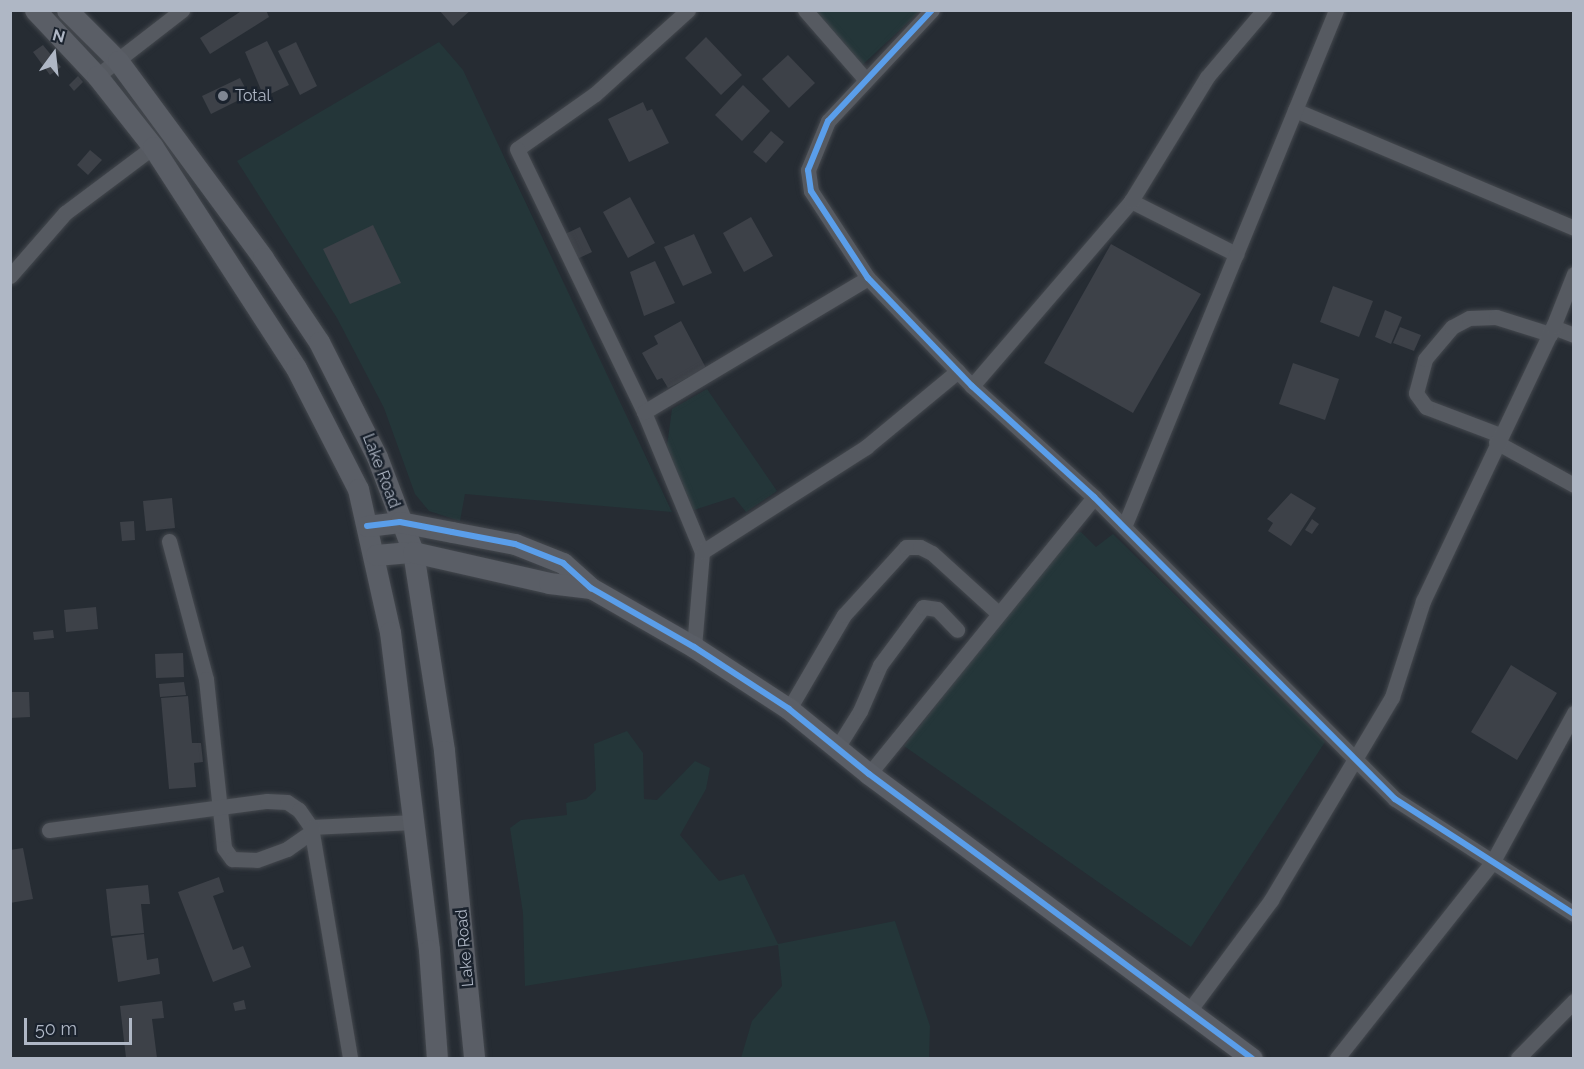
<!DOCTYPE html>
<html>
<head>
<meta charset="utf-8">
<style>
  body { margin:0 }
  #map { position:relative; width:1584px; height:1069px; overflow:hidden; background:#262c33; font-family:Raleway,sans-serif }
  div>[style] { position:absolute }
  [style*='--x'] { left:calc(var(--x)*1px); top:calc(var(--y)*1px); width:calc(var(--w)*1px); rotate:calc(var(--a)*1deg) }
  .green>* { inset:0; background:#243639 }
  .building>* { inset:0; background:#3d4148 }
  .roads { filter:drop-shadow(0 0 2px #44484e) drop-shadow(0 0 2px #44484e) }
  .street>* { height:15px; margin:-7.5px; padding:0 7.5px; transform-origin:7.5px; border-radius:7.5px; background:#565a61 }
  .secondary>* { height:21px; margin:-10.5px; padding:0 10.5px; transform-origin:10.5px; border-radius:10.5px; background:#5a5e66 }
  .cycleway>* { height:6px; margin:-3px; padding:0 3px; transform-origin:3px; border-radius:3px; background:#5a9eea }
  .dots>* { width:16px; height:16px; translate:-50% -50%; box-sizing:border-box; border:3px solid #1a222d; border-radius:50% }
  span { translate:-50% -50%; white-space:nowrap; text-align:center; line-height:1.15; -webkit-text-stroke:5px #1a222d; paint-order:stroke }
  .poi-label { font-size:16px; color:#afb7c5 }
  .left { translate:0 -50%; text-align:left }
  .street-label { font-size:16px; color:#afb7c5 }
  .frame { position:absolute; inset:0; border:12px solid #afb7c5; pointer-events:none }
  .north { position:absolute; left:24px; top:24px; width:60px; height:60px; -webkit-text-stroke:4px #1a222d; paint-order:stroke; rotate:15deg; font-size:16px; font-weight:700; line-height:24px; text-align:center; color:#afb7c5 }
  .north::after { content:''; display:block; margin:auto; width:21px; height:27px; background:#afb7c5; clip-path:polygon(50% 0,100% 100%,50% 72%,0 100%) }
  .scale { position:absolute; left:24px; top:1018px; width:108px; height:27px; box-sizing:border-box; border:3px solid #afb7c5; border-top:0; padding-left:8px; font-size:18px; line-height:21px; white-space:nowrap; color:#afb7c5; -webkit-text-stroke:4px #1a222d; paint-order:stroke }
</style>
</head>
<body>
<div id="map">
  <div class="green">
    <div style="clip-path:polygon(799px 11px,920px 11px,855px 72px)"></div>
    <div style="clip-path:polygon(439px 42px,463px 70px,672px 512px,465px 494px,460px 521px,429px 511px,415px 494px,384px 408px,337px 318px,237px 161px)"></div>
    <div style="clip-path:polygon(707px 389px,777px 491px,746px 512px,734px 497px,691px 511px,667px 446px,672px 409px)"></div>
    <div style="clip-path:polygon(1081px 532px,1096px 547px,1113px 534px,1325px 742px,1191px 947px,904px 746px,1071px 534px)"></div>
    <div style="clip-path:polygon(627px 731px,643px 753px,644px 799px,657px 800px,695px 761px,710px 768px,706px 789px,680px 835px,719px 881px,744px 874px,778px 944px,895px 921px,930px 1026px,929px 1058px,741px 1058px,752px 1021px,782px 986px,778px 945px,525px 986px,523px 913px,510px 828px,521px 820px,567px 815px,566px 803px,586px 799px,596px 790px,594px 744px)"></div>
  </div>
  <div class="building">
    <div style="clip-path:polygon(243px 10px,266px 10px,269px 17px,210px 54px,200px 38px)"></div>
    <div style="clip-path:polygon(439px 10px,471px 10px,453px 26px)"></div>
    <div style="clip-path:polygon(706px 37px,742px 75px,721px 95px,685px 58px)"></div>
    <div style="clip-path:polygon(267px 41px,289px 85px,264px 97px,245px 52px)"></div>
    <div style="clip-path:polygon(296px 42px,317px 86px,300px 95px,278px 51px)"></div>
    <div style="clip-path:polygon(43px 45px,61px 67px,50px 75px,33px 52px)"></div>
    <div style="clip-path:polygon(788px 55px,815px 83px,789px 108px,762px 79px)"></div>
    <div style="clip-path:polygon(78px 76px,83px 82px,74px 91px,69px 85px)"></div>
    <div style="clip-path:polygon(240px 78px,249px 95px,211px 114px,202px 96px)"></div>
    <div style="clip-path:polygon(743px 85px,770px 111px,742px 141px,715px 115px)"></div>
    <div style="clip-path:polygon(643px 102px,647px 111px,652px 109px,669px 143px,629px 162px,608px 119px)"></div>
    <div style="clip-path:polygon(771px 131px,784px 142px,766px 163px,753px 152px)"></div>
    <div style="clip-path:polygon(90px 150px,102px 160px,88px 175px,77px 165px)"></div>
    <div style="clip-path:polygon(630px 197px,655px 243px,628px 258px,603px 212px)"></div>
    <div style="clip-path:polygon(751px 217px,773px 256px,744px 272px,723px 233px)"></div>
    <div style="clip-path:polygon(373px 225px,401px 283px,350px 304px,323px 249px)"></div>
    <div style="clip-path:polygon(580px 227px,592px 252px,575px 260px,563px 235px)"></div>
    <div style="clip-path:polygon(694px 234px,712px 273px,683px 286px,664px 247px)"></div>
    <div style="clip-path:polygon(1111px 244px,1201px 294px,1133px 413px,1044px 363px)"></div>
    <div style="clip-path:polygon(655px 261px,675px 303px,644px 316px,630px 272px)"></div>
    <div style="clip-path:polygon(1333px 286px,1373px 301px,1359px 337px,1320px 322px)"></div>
    <div style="clip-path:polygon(1385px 310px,1402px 317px,1391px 344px,1375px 337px)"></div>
    <div style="clip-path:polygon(681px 321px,706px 368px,668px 388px,662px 378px,657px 380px,642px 353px,658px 344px,654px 336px)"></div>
    <div style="clip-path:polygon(1400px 327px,1421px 335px,1414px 351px,1393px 343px)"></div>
    <div style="clip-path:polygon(1293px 363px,1339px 379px,1325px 420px,1279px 404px)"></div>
    <div style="clip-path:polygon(1291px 493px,1316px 508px,1291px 546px,1268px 531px,1273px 523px,1267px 519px)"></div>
    <div style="clip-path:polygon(172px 498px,175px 528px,146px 531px,143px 501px)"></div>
    <div style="clip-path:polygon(1312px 519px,1319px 524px,1312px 534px,1305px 530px)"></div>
    <div style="clip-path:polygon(134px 521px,135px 540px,122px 541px,120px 522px)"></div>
    <div style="clip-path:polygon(96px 607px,98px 629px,66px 632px,64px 610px)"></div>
    <div style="clip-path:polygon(53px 630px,54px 638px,34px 640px,33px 632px)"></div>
    <div style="clip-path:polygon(183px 653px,184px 677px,156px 678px,155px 654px)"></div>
    <div style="clip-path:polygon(1511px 665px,1557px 693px,1517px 760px,1471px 732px)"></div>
    <div style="clip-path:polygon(184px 682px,186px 695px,160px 697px,159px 684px)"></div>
    <div style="clip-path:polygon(10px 692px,29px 692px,30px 717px,10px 718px)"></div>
    <div style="clip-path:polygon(188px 696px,192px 743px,201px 743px,203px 762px,194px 763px,196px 787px,169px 789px,161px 698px)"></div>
    <div style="clip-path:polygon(23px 848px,33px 899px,10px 903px,10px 850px)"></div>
    <div style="clip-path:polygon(219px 877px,224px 892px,213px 896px,233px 950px,243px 946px,251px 967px,213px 982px,178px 892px)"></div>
    <div style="clip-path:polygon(148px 885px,150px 904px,141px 904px,144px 933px,111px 936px,106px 889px)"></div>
    <div style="clip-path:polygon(144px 934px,147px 960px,158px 958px,160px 974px,118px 982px,112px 938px)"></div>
    <div style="clip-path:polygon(244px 1000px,246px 1009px,235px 1011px,233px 1003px)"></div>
    <div style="clip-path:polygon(162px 1001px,164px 1018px,152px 1019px,157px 1058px,126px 1058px,120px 1006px)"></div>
  </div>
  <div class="roads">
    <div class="street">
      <div style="--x:688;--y:10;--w:125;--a:137.9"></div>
      <div style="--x:595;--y:94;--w:95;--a:144.8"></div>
      <div style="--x:517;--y:149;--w:292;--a:64.2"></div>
      <div style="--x:644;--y:412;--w:152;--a:67.5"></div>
      <div style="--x:702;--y:552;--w:95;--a:94.8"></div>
      <div style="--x:805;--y:10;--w:91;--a:49"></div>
      <div style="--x:932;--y:10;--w:152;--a:133.1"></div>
      <div style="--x:828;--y:121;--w:53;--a:112.2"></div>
      <div style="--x:808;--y:170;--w:21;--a:82"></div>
      <div style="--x:811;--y:191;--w:104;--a:56.8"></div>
      <div style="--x:868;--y:278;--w:150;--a:46.1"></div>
      <div style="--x:972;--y:386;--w:165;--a:42.3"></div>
      <div style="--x:1094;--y:497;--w:426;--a:45.1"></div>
      <div style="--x:1395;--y:799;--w:213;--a:32.7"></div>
      <div style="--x:97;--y:76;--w:108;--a:-37.8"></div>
      <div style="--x:1295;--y:110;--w:303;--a:22.9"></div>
      <div style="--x:1131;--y:201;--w:118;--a:26.8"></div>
      <div style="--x:10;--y:276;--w:84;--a:-48.9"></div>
      <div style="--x:65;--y:213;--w:110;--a:-36.9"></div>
      <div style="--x:1553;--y:327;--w:22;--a:21"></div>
      <div style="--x:972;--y:386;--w:244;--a:-49.3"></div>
      <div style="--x:1131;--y:201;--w:145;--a:-58.5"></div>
      <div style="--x:1207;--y:77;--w:88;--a:-49.6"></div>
      <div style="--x:644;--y:412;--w:261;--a:-30.9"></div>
      <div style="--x:1500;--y:435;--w:79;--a:-159.3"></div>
      <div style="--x:1426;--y:407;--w:17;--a:-126"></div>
      <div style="--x:1416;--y:393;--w:35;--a:-75"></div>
      <div style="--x:1425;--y:359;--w:42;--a:-49.8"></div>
      <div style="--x:1452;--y:327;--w:19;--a:-28"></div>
      <div style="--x:1469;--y:318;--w:27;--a:-2"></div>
      <div style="--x:1496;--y:317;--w:57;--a:17.5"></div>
      <div style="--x:1496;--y:442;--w:89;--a:28.9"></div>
      <div style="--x:1124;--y:527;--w:559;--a:-67.7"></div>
      <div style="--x:169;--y:541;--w:143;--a:75"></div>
      <div style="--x:206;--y:679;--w:170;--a:83.9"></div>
      <div style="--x:224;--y:848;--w:14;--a:54"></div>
      <div style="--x:232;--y:859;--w:25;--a:2"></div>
      <div style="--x:257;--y:860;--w:32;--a:-20"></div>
      <div style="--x:287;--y:849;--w:29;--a:-35"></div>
      <div style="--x:702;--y:552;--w:195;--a:-32.6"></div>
      <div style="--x:866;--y:447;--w:119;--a:-39.6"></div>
      <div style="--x:789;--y:709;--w:109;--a:-59.7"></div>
      <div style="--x:844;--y:615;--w:92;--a:-47.6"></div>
      <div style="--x:906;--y:547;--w:14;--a:0"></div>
      <div style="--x:920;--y:547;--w:13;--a:27"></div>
      <div style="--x:932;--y:553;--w:89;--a:42.3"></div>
      <div style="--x:837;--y:748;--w:44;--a:-58.1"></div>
      <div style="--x:860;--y:711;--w:50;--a:-66.5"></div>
      <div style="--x:880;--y:665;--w:72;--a:-53.4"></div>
      <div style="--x:923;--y:607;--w:14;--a:8"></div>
      <div style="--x:937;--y:609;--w:29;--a:46"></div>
      <div style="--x:869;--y:774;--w:357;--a:-50.9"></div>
      <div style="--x:311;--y:827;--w:103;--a:-2.8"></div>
      <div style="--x:49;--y:830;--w:220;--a:-7.6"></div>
      <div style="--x:267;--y:801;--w:20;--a:3"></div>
      <div style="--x:287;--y:802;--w:14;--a:34"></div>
      <div style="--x:299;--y:810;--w:21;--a:55"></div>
      <div style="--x:311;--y:827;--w:234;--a:80.4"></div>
      <div style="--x:1189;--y:1011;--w:138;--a:-53.5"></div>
      <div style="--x:1271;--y:900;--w:236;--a:-59.2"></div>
      <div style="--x:1392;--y:697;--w:101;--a:-72.1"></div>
      <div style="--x:1423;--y:601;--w:303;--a:-64.6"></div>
      <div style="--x:1553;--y:327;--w:57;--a:-68.4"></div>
      <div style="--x:1337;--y:1058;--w:251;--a:-51.6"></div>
      <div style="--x:1493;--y:861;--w:169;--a:-61.3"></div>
      <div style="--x:1518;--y:1058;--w:80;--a:-45.5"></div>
    </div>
    <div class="secondary">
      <div style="--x:35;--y:10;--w:91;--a:46.8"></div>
      <div style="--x:97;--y:76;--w:90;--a:51.7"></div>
      <div style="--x:153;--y:147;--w:263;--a:57.1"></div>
      <div style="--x:296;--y:368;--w:136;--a:62.9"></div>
      <div style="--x:358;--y:489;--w:147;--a:77.4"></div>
      <div style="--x:390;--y:632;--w:320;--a:83"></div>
      <div style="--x:429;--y:950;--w:108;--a:85.8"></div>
      <div style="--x:67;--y:10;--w:72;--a:45"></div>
      <div style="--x:118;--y:61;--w:245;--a:53.6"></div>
      <div style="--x:263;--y:258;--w:101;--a:56.3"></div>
      <div style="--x:319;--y:342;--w:129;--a:63.2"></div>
      <div style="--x:377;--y:457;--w:102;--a:69.2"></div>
      <div style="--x:413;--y:552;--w:201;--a:81.1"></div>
      <div style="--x:444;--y:751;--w:308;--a:84.4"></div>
      <div style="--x:367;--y:526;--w:33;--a:-7"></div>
      <div style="--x:400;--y:522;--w:53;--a:10.9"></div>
      <div style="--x:452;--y:532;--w:64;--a:10.8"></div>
      <div style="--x:515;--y:544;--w:52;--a:21.6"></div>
      <div style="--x:563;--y:563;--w:38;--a:42"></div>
      <div style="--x:591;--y:588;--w:119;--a:29.8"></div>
      <div style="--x:694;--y:647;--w:113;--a:33.1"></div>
      <div style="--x:789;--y:709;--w:103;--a:39.1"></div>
      <div style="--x:869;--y:774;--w:477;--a:36.6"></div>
      <div style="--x:376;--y:555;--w:37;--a:-5"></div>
      <div style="--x:413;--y:552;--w:139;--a:12.8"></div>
      <div style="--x:549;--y:583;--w:42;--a:6.8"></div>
    </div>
  </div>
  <div class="cycleway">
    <div style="--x:932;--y:10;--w:152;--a:133.1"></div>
    <div style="--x:828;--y:121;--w:53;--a:112.2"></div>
    <div style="--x:808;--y:170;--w:21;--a:82"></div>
    <div style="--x:811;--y:191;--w:104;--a:56.8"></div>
    <div style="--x:868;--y:278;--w:150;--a:46.1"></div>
    <div style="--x:972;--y:386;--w:165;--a:42.3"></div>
    <div style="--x:1094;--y:497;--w:426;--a:45.1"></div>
    <div style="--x:1395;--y:799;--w:213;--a:32.7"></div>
    <div style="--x:367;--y:526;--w:33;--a:-7"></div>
    <div style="--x:400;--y:522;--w:53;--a:10.9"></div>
    <div style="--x:452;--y:532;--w:64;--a:10.8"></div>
    <div style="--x:515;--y:544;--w:52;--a:21.6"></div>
    <div style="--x:563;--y:563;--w:38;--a:42"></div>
    <div style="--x:591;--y:588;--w:119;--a:29.8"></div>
    <div style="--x:694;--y:647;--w:113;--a:33.1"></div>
    <div style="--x:789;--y:709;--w:103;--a:39.1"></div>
    <div style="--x:869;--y:774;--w:477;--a:36.6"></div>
  </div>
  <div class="dots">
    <div style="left:223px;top:96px;background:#7f8692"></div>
  </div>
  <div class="poi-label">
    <span class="left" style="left:235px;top:96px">Total</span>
  </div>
  <div class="street-label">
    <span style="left:381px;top:471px;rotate:69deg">Lake Road</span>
    <span style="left:465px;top:948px;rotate:-95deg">Lake Road</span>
  </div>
  <div class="frame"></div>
  <div class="north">N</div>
  <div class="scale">50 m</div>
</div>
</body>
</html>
